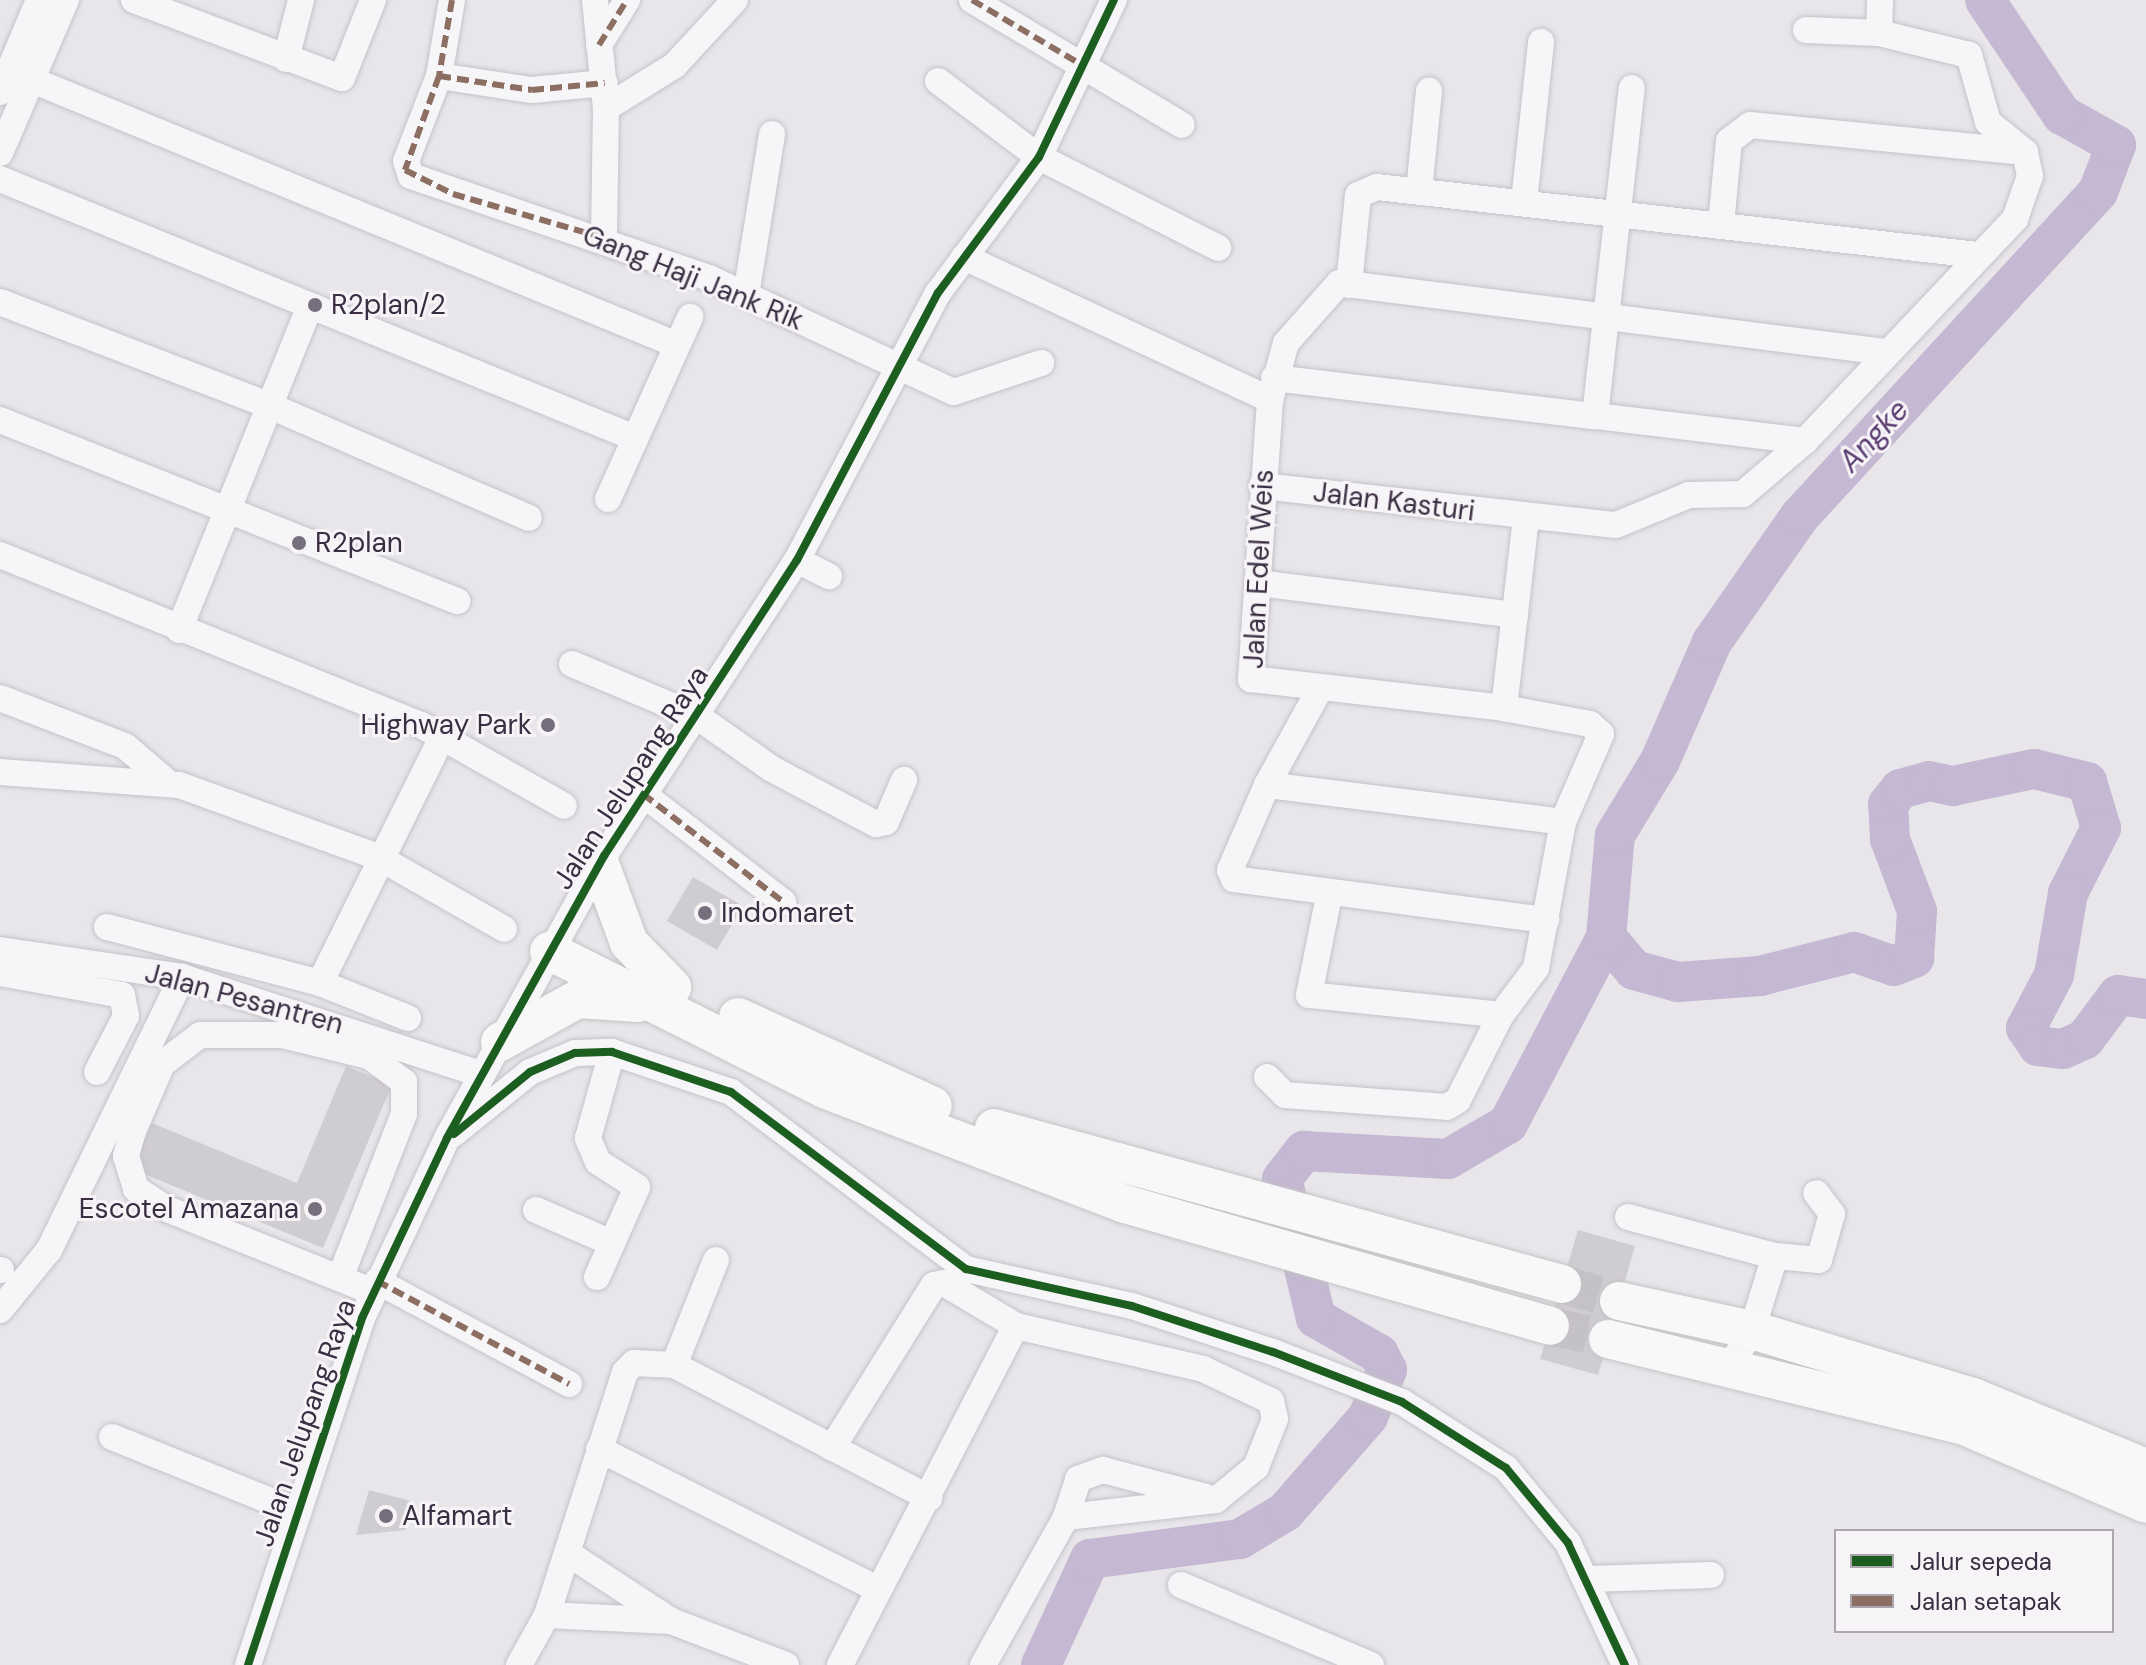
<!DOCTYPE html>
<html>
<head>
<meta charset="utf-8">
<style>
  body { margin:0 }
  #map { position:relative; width:2146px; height:1665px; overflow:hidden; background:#e8e6ea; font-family:"DM Sans",sans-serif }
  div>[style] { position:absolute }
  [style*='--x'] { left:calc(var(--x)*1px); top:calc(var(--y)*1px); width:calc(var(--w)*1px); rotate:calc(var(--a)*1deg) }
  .river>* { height:40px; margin:-20px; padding:0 20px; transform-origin:20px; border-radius:20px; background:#c4b8d2 }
  .building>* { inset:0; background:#d0cdd2 }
  .highway-tunnel>* { height:38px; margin-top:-19px; transform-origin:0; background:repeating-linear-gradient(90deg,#c5c1c8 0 38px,transparent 0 57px) }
  .roads { filter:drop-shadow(0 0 2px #c5c3c7) drop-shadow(0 0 2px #c5c3c7) }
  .minor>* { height:26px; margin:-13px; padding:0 13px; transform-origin:13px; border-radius:13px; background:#f6f5f7 }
  .highway>* { height:38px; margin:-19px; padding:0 19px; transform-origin:19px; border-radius:19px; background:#f8f8f8 }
  .quiet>* { height:6px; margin-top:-3px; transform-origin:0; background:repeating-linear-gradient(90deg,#8d6e63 0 12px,transparent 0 18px) }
  .cycleway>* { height:8px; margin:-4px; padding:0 4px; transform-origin:4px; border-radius:4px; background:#1b5e20 }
  .dots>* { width:22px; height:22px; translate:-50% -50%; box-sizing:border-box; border:4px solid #f7f4f8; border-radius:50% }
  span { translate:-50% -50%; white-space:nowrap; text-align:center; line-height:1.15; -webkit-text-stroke:6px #f7f4f8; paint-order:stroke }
  .street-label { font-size:28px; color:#3a2e42 }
  .poi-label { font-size:28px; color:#3a2e42 }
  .left { translate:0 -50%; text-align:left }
  .right { translate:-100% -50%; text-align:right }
  .water-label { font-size:30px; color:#593c71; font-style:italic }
  .legend { position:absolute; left:1834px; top:1529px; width:280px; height:104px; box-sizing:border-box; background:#f7f4f8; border:2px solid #aba5af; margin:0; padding:10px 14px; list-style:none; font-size:24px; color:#3a2e42 }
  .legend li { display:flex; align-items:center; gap:16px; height:40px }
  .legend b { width:40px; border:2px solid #aba5af }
</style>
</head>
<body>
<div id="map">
  <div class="river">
    <div style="--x:1606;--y:937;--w:43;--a:49.7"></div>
    <div style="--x:1634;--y:970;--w:46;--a:15.3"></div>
    <div style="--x:1678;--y:982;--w:82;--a:-4.2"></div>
    <div style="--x:1760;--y:976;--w:97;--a:-14.3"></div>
    <div style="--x:1854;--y:952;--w:42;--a:19.3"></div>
    <div style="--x:1894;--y:966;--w:22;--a:-22"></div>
    <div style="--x:1914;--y:958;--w:47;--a:-86.3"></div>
    <div style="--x:1917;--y:911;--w:77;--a:-110.6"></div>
    <div style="--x:1890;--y:839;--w:35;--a:-93"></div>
    <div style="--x:1888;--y:804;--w:19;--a:-51"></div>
    <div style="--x:1900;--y:789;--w:30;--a:-15"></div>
    <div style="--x:1929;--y:781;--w:25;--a:12"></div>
    <div style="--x:1953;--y:786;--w:83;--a:-11.9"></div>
    <div style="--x:2034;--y:769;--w:55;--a:13.8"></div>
    <div style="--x:2087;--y:782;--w:48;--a:73.1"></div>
    <div style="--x:2101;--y:828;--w:73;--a:116.9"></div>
    <div style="--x:2068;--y:893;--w:83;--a:99.7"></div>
    <div style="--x:2054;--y:975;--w:60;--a:117.8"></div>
    <div style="--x:2026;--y:1028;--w:22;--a:56"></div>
    <div style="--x:2038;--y:1046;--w:25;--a:7"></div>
    <div style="--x:2063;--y:1049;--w:24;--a:-24"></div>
    <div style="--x:2085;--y:1039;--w:55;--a:-53.1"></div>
    <div style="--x:2118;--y:995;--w:28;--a:8"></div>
    <div style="--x:1041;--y:1665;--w:117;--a:-65.2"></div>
    <div style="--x:1090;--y:1559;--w:151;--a:-7.6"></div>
    <div style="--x:1240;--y:1539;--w:52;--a:-31"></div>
    <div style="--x:1285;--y:1512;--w:126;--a:-48.9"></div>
    <div style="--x:1368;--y:1417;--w:51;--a:-68"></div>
    <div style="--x:1387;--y:1370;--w:18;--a:-117"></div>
    <div style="--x:1379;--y:1354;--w:73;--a:-150.3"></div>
    <div style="--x:1316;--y:1318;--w:143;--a:-103.7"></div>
    <div style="--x:1282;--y:1179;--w:36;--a:-52"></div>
    <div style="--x:1304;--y:1151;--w:144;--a:3.2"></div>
    <div style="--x:1448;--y:1159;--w:69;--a:-30.3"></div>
    <div style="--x:1508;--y:1124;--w:211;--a:-62.3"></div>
    <div style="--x:1606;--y:937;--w:102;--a:-85"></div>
    <div style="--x:1615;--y:835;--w:87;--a:-58.7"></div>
    <div style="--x:1660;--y:761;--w:130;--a:-66.4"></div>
    <div style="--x:1712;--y:642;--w:154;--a:-55.1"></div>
    <div style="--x:1800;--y:516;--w:440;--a:-47.4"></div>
    <div style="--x:2098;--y:192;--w:50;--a:-69"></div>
    <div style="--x:2116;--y:145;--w:62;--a:-150.9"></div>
    <div style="--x:2062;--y:115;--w:138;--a:-123.8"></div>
  </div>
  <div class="building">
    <div style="clip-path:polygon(693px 877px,743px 906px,717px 950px,667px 921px)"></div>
    <div style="clip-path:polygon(346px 1066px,392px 1085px,323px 1248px,132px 1169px,152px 1123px,297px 1183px)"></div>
    <div style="clip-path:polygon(1578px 1230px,1635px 1246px,1598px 1375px,1540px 1359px)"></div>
    <div style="clip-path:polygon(369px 1490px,414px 1502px,405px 1530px,356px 1535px)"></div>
  </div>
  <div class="highway-tunnel">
    <div style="--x:1562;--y:1284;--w:59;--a:16.6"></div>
    <div style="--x:1550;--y:1326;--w:59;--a:12.6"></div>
  </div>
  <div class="roads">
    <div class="minor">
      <div style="--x:134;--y:0;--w:222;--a:20.6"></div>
      <div style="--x:342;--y:78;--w:84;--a:-68.3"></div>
      <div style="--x:452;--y:0;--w:77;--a:99.7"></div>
      <div style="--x:439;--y:76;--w:91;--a:111.2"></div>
      <div style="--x:406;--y:161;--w:16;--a:72"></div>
      <div style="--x:411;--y:176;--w:315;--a:18.9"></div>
      <div style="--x:709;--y:278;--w:270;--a:25"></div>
      <div style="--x:954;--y:392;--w:92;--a:-18.4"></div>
      <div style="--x:595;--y:0;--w:109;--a:84.2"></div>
      <div style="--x:606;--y:108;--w:130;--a:90.9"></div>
      <div style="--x:972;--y:0;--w:244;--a:30.8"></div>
      <div style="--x:1806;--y:30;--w:73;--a:2.4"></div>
      <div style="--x:599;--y:45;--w:53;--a:-58.1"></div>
      <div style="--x:286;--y:59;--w:61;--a:-75.7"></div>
      <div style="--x:439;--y:76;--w:94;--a:8.6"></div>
      <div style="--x:532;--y:90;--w:73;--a:-5.5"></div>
      <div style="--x:32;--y:80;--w:695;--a:22.32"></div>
      <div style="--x:938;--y:81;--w:126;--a:37"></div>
      <div style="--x:1039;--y:157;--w:201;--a:26.9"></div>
      <div style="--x:0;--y:92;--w:100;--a:-67"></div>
      <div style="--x:606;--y:108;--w:81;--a:-31.9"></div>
      <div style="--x:675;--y:65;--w:88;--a:-47.3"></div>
      <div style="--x:0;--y:153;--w:167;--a:-66.7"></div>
      <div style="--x:0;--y:179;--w:680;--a:22.19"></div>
      <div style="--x:1419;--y:191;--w:101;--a:-84.3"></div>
      <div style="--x:1524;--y:202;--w:161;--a:-83.9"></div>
      <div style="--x:1721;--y:225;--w:84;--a:-84.6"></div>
      <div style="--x:1729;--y:141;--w:26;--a:-37"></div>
      <div style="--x:1750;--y:125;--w:276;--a:5.6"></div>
      <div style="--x:964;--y:257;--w:338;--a:25"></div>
      <div style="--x:1270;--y:400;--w:280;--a:93.9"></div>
      <div style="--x:1251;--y:679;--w:255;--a:6.5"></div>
      <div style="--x:1504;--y:708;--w:191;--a:-83.4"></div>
      <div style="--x:1349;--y:285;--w:90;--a:-84.3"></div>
      <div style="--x:1358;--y:195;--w:21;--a:-23"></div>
      <div style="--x:1377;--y:187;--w:605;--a:6.46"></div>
      <div style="--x:746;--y:295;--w:163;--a:-80.8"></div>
      <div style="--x:0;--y:302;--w:287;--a:21"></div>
      <div style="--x:268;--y:405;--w:284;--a:23.4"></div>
      <div style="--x:1274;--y:378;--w:323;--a:6.8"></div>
      <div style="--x:1595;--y:416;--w:330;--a:-83.6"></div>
      <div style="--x:1270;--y:400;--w:59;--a:-74.3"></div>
      <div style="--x:1286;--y:343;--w:80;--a:-48.5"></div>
      <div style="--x:1339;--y:283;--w:550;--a:7.2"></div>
      <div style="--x:1595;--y:416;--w:211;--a:6.8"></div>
      <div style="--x:0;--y:420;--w:492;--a:21.6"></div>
      <div style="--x:1262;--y:486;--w:356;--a:6.3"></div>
      <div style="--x:1616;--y:525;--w:79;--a:-22.3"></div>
      <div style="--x:1689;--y:495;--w:54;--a:-1.1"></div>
      <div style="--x:1743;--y:494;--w:82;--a:-40.5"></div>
      <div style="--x:1805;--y:441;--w:306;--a:-46.6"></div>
      <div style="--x:2015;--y:219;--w:46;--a:-70.8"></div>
      <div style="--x:2030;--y:176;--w:25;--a:-102"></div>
      <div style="--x:2025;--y:152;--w:48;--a:-141"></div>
      <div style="--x:1988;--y:122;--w:70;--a:-105.8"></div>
      <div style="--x:1969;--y:55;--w:93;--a:-166.3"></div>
      <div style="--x:1879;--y:33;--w:33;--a:-88"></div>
      <div style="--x:608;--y:499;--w:200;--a:-65.7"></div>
      <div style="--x:0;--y:555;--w:454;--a:22"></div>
      <div style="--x:421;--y:725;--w:164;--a:29.5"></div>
      <div style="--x:797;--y:560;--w:36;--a:27"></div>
      <div style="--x:1258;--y:583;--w:259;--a:7.1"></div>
      <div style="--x:179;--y:630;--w:349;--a:-68"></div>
      <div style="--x:572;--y:664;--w:137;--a:22.8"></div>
      <div style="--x:698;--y:717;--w:90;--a:35.1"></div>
      <div style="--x:772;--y:769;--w:118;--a:27.9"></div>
      <div style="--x:876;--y:824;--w:10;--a:-11"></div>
      <div style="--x:886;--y:822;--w:46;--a:-66.8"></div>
      <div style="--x:1321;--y:687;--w:112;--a:118.9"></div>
      <div style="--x:1267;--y:785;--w:93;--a:113.5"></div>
      <div style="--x:1230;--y:870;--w:10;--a:66"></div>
      <div style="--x:1234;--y:879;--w:315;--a:7.5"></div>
      <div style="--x:0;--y:698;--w:134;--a:21"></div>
      <div style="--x:125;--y:746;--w:54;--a:40.5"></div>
      <div style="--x:0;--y:772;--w:179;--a:4.2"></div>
      <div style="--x:179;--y:785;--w:212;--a:19.9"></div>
      <div style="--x:378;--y:857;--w:145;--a:29.7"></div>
      <div style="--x:1267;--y:785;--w:298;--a:7.1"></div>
      <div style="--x:643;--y:794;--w:177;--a:37.6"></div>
      <div style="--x:1329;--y:896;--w:101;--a:101.4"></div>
      <div style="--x:1309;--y:995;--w:193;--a:5.9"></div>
      <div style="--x:107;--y:927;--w:220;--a:14.7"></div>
      <div style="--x:0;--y:950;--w:184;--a:8.4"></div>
      <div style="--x:182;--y:977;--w:314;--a:18"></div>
      <div style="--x:0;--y:973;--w:124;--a:10.2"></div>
      <div style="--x:122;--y:995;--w:21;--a:79"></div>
      <div style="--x:126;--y:1016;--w:63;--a:117.4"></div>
      <div style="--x:408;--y:1018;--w:95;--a:-158.3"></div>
      <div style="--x:320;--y:983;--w:277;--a:-63.6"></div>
      <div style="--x:1267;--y:1077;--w:25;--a:45"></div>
      <div style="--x:1285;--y:1095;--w:162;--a:4.2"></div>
      <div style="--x:1447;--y:1107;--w:13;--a:-32"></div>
      <div style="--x:1458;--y:1100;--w:95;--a:-63.2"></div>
      <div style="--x:1501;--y:1015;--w:59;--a:-53.3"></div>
      <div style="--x:1536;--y:968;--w:148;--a:-79.5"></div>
      <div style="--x:1563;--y:822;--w:96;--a:-66.6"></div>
      <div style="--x:1601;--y:734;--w:15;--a:-138"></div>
      <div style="--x:1590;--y:724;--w:87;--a:-169.5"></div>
      <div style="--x:453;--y:1134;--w:99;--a:-38.8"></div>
      <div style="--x:530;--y:1072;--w:49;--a:-22.9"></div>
      <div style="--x:575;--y:1053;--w:37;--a:-2"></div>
      <div style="--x:612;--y:1052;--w:126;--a:18.6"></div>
      <div style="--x:731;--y:1092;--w:294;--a:37"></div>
      <div style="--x:966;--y:1269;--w:170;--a:12.6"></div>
      <div style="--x:1132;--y:1306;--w:148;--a:18.1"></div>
      <div style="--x:1273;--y:1352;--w:138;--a:21.2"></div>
      <div style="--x:1402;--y:1402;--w:123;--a:32.4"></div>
      <div style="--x:1506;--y:1468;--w:97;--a:50.4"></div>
      <div style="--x:1568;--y:1543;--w:135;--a:65"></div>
      <div style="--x:536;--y:1210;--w:83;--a:23.5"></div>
      <div style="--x:1628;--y:1217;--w:152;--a:14.9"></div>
      <div style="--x:1775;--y:1256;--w:77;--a:107.3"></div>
      <div style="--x:1752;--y:1330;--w:44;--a:121.2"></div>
      <div style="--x:1775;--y:1256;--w:44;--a:5.2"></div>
      <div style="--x:1819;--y:1260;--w:48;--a:-74.2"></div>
      <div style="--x:1832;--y:1214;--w:26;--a:-127"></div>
      <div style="--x:0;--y:1270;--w:1;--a:0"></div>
      <div style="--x:597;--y:1277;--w:98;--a:-66"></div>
      <div style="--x:637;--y:1187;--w:46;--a:-147.3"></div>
      <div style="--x:598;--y:1162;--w:26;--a:-113"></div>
      <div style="--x:588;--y:1138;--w:89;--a:-74.4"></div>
      <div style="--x:340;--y:1278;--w:176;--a:-68.7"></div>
      <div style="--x:404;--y:1114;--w:32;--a:-90"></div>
      <div style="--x:404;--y:1082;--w:44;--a:-143.4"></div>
      <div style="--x:369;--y:1056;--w:89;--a:-166.4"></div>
      <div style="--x:282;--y:1035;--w:82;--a:180"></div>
      <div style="--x:200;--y:1035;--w:48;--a:142.7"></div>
      <div style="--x:162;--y:1064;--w:73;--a:113.4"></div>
      <div style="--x:133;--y:1131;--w:26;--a:106"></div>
      <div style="--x:126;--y:1156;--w:34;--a:73"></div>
      <div style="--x:136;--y:1189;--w:37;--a:33"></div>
      <div style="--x:167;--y:1209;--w:222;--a:21.9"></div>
      <div style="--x:377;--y:1281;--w:218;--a:28.2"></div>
      <div style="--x:0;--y:1310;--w:77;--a:-50.8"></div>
      <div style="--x:49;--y:1250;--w:304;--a:-64"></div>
      <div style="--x:674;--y:1365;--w:113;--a:-68.2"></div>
      <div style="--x:112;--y:1437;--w:201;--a:22"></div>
      <div style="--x:832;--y:1448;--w:192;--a:-58"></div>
      <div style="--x:934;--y:1285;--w:10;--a:-11"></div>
      <div style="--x:944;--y:1283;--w:84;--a:30.8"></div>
      <div style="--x:1016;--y:1326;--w:192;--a:12.9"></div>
      <div style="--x:1203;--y:1369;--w:75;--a:25.2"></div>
      <div style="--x:1271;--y:1401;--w:18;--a:77"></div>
      <div style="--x:1275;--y:1419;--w:52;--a:111.6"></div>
      <div style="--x:1256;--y:1467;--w:52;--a:140.5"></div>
      <div style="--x:1216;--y:1500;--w:151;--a:173.5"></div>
      <div style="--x:599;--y:1449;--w:313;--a:26.7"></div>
      <div style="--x:569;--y:1554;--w:122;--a:33.3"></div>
      <div style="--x:671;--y:1621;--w:123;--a:20.9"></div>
      <div style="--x:1590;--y:1579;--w:121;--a:-1.9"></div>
      <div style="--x:1181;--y:1585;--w:206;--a:22.8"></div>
      <div style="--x:547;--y:1615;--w:124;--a:2.8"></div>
      <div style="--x:248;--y:1665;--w:365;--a:-71.8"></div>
      <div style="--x:362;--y:1318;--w:199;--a:-64.7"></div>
      <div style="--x:447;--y:1138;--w:323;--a:-60.9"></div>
      <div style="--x:604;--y:856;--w:353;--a:-56.9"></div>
      <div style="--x:797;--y:560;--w:302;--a:-62.2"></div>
      <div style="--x:938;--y:293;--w:169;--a:-53.4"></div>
      <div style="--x:1039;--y:157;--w:174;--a:-64.5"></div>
      <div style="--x:519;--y:1665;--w:57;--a:-60.8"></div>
      <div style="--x:547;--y:1615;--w:255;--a:-72.2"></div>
      <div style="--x:625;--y:1372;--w:13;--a:-45"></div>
      <div style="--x:634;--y:1363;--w:40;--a:2.9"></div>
      <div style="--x:674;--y:1365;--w:288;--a:27.5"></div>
      <div style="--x:840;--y:1665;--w:382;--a:-62.6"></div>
      <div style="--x:983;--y:1665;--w:170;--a:-60.7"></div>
      <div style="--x:1066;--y:1517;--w:40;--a:-72"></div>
      <div style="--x:1078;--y:1479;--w:27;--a:-20"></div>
      <div style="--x:1103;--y:1470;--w:106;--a:14.7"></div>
    </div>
    <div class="highway">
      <div style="--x:600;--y:864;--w:84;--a:69.8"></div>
      <div style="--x:629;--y:943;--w:62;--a:45.7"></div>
      <div style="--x:549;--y:951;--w:308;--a:26.6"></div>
      <div style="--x:824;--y:1089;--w:322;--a:20.9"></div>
      <div style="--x:1125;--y:1204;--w:442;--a:16"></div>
      <div style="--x:738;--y:1017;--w:214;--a:24.5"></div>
      <div style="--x:500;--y:1042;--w:89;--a:-28.9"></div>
      <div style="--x:578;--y:999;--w:60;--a:3.8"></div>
      <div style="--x:994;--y:1128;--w:589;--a:15.36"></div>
      <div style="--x:1619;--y:1301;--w:136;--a:12.3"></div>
      <div style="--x:1752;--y:1330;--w:231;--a:16.9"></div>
      <div style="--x:1973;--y:1397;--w:187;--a:22.3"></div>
      <div style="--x:1608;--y:1339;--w:364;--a:13.7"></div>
      <div style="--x:1962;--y:1425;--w:200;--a:23.2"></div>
    </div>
  </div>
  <div class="quiet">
    <div style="--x:452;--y:0;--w:77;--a:99.7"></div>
    <div style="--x:439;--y:76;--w:100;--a:109.9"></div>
    <div style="--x:405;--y:170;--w:54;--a:26.6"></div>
    <div style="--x:453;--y:194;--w:157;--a:16.2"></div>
    <div style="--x:972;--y:0;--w:128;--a:30.6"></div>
    <div style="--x:599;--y:45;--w:53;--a:-58.1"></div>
    <div style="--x:439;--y:76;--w:94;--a:8.6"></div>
    <div style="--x:532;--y:90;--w:73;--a:-5.5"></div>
    <div style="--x:643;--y:794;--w:177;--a:37.6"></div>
    <div style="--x:377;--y:1281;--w:218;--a:28.2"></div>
  </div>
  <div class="cycleway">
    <div style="--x:454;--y:1134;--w:98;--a:-39.2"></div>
    <div style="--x:530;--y:1072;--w:49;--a:-22.9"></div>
    <div style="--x:575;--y:1053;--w:37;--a:-2"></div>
    <div style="--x:612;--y:1052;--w:126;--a:18.6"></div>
    <div style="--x:731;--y:1092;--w:294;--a:37"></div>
    <div style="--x:966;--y:1269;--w:170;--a:12.6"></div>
    <div style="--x:1132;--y:1306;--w:148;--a:18.1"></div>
    <div style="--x:1273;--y:1352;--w:138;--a:21.2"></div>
    <div style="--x:1402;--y:1402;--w:123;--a:32.4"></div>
    <div style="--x:1506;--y:1468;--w:97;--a:50.4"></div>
    <div style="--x:1568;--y:1543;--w:135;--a:65"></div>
    <div style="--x:248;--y:1665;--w:365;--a:-71.8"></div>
    <div style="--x:362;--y:1318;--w:199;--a:-64.7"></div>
    <div style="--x:447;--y:1138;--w:323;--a:-60.9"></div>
    <div style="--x:604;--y:856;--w:353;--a:-56.9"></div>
    <div style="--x:797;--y:560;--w:302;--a:-62.2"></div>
    <div style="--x:938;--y:293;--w:169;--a:-53.4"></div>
    <div style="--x:1039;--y:157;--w:174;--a:-64.5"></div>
  </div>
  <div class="dots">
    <div style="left:315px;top:305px;background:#776e7d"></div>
    <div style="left:299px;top:543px;background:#776e7d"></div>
    <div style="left:548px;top:725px;background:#776e7d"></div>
    <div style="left:705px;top:913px;background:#776e7d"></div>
    <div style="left:315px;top:1209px;background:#776e7d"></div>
    <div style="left:386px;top:1516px;background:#776e7d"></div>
  </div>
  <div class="street-label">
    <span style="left:693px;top:278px;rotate:22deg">Gang Haji Jank Rik</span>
    <span style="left:1394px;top:502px;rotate:7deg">Jalan Kasturi</span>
    <span style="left:1259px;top:569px;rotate:-87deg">Jalan Edel Weis</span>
    <span style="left:631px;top:778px;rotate:-57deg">Jalan Jelupang Raya</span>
    <span style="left:244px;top:999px;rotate:15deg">Jalan Pesantren</span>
    <span style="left:305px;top:1423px;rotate:-71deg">Jalan Jelupang Raya</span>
  </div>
  <div class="poi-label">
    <span class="left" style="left:331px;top:305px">R2plan/2</span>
    <span class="left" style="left:315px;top:543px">R2plan</span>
    <span class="right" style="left:532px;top:725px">Highway Park</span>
    <span class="left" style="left:721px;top:913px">Indomaret</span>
    <span class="right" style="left:299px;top:1209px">Escotel Amazana</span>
    <span class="left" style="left:402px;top:1516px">Alfamart</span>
  </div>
  <div class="water-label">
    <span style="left:1874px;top:436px;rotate:-47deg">Angke</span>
  </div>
  <ul class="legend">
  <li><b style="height:10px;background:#1b5e20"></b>Jalur sepeda</li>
  <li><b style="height:10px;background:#8d6e63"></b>Jalan setapak</li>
  </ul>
</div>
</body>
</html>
